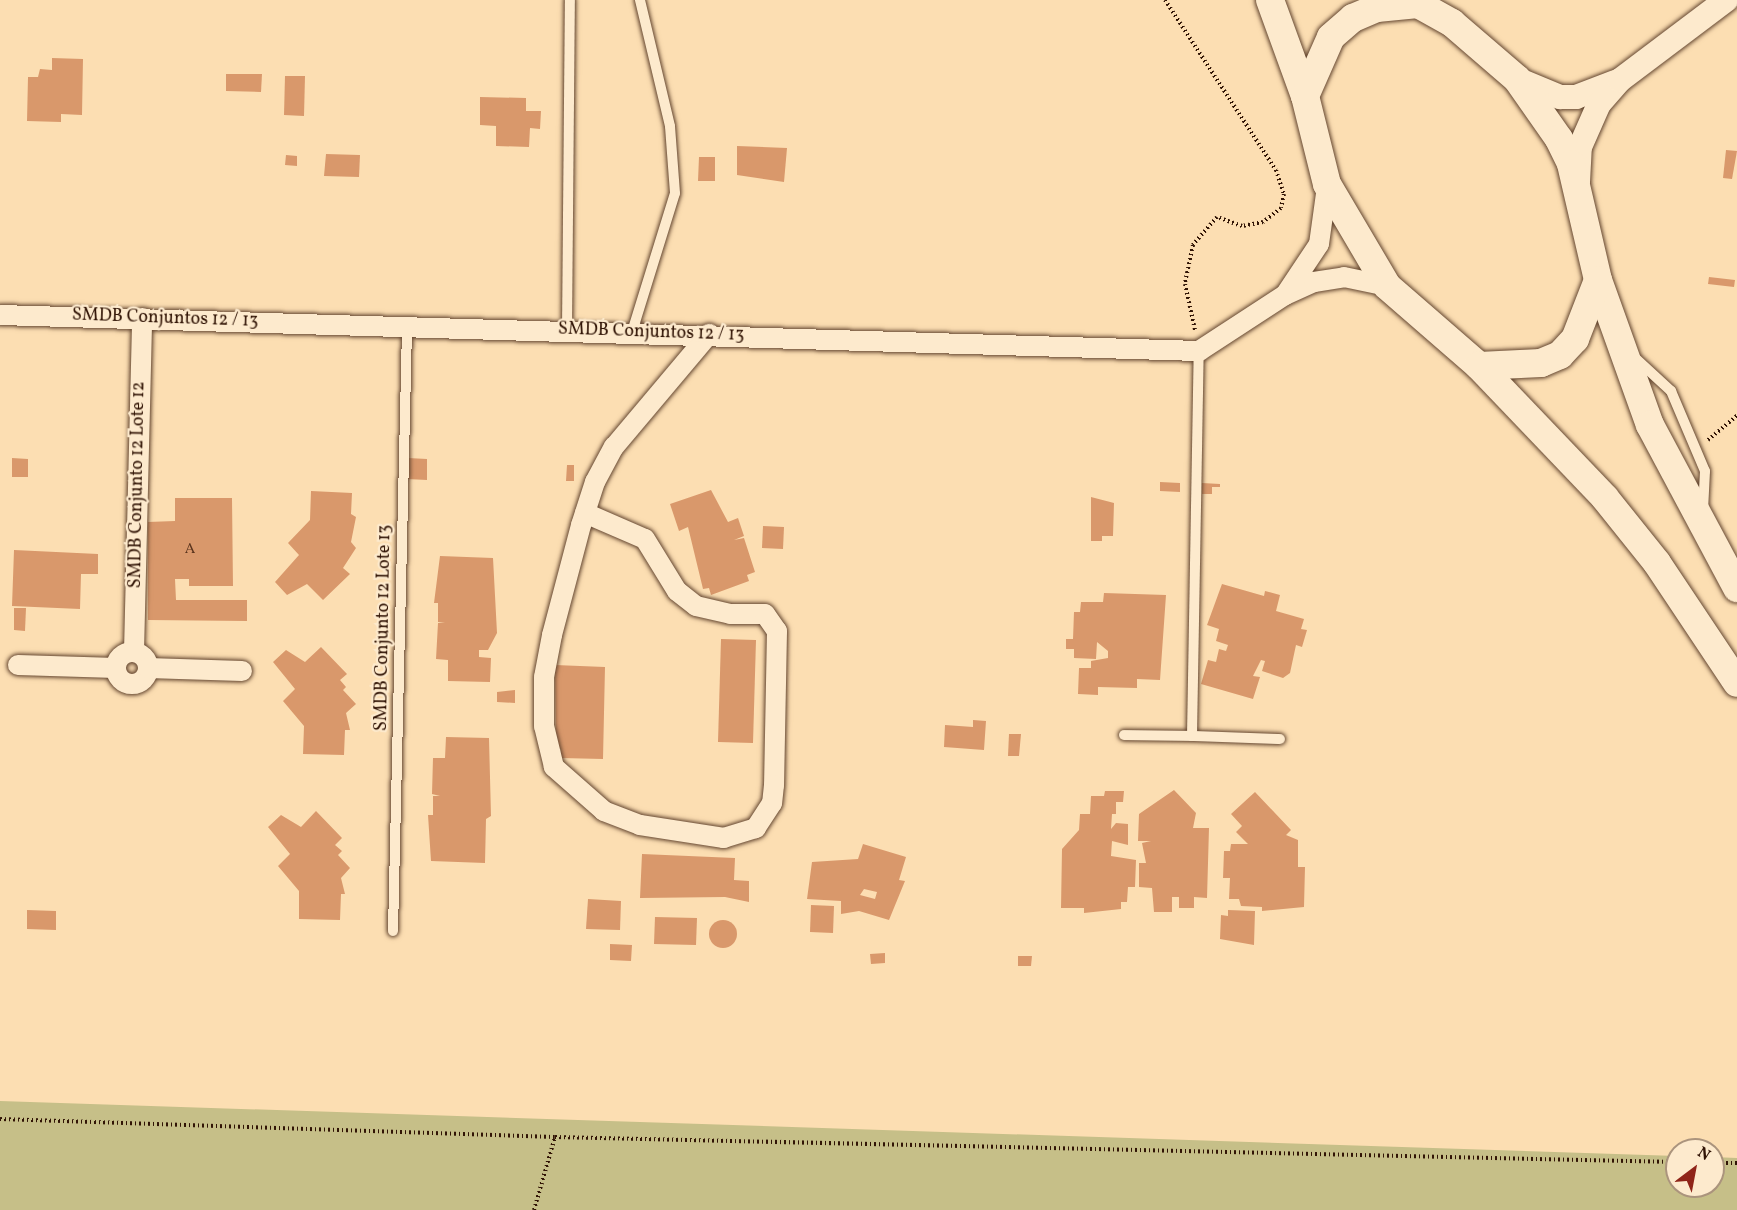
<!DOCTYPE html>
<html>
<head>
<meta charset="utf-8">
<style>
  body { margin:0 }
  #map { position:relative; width:1737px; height:1210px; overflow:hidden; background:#fcdeb2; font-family:Vollkorn,serif }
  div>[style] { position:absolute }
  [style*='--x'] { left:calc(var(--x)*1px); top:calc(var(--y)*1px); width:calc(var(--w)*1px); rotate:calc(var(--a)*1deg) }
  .green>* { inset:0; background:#c6bf88 }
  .building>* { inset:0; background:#d9986b }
  .round { border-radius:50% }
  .path>* { height:4px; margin-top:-2px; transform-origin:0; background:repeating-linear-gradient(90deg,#311405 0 1.5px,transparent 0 4.5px) }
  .roads { filter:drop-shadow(0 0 2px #644630) drop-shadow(0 0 2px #644630) }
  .service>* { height:10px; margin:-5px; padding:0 5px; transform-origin:5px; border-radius:5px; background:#fdeacd }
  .minor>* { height:20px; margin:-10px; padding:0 10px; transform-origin:10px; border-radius:10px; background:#fdeacd }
  .minor>.ring { margin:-10px; padding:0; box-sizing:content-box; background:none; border:20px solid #fdeacd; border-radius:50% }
  .tertiary>* { height:24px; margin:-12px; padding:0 12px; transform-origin:12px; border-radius:12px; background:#fdeacd }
  .secondary>* { height:28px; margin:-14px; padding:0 14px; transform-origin:14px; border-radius:14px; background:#fdeacd }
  span { translate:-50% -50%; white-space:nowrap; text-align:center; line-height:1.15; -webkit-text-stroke:4.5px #fdeacd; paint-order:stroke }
  .number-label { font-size:15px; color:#5b351e }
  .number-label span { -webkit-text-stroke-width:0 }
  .street-label { font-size:18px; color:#311405 }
  .north { position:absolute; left:1665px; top:1138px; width:60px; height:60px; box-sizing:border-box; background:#fdeacd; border:2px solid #ab947d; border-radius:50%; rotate:32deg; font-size:16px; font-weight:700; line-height:24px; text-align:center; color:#311405 }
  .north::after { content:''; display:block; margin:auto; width:21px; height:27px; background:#8f2418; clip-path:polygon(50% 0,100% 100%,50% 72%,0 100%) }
</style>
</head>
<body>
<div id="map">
  <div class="green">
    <div style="clip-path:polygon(0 1101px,1677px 1156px,1677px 1186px,1713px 1186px,1713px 1157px,1737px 1158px,1737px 1210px,0 1210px)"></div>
  </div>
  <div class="building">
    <div style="clip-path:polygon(52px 58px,83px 59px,82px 115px,61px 114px,61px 122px,27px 121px,28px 77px,38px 77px,40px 69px,52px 70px)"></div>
    <div style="clip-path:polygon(226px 74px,262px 74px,261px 92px,226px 91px)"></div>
    <div style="clip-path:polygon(285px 76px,305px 76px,304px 116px,284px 115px)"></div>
    <div style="clip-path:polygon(480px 97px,526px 98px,526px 111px,541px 111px,540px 129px,530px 128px,529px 147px,496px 146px,496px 126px,480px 125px)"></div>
    <div style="clip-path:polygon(737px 146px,787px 148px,784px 182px,737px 175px)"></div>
    <div style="clip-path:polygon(1726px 150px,1737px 151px,1732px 179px,1723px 178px)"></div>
    <div style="clip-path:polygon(326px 154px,360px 155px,359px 177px,324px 176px)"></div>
    <div style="clip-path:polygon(286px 155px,297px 156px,297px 166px,285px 165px)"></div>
    <div style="clip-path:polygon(699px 157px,715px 157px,715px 181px,698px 181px)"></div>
    <div style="clip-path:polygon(1709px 277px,1735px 280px,1734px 287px,1708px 284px)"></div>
    <div style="clip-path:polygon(12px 458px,28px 459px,28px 477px,12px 477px)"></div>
    <div style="clip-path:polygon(408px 458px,427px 459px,427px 480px,407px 479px)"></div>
    <div style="clip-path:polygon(567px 465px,574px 465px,574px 481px,566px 481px)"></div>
    <div style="clip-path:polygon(1160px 482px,1180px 483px,1180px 492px,1160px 491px)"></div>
    <div style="clip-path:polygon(1202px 483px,1220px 484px,1220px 487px,1212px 487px,1212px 494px,1202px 494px)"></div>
    <div style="clip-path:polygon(711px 490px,728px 522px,738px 518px,744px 536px,734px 540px,744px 538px,755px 572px,747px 575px,749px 581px,711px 595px,709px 588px,703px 589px,688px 527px,679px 531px,670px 504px)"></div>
    <div style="clip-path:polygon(311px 491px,352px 493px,351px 514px,356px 517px,351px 542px,356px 548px,343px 568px,350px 574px,323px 600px,307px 584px,287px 595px,275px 582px,299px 555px,288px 543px,310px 520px)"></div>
    <div style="clip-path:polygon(1091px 497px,1114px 503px,1113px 536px,1102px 536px,1102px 541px,1091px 541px)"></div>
    <div style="clip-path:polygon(175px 498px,232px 498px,233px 586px,189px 586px,189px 579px,175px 579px,176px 600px,247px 600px,247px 621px,148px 620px,148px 522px,175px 521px)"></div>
    <div style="clip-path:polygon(763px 526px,784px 527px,783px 549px,762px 548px)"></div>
    <div style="clip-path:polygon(14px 550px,98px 554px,98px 574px,81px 574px,80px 609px,12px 606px)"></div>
    <div style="clip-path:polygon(440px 556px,493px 558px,497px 633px,488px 650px,479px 650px,479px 657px,491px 658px,490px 682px,448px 681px,448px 660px,436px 659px,438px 623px,445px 623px,438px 622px,438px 603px,434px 603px)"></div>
    <div style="clip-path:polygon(1222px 584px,1264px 596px,1265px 591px,1280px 595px,1276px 611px,1304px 619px,1301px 629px,1307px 630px,1302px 647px,1296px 645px,1290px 673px,1283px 678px,1262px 671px,1265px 661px,1261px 660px,1253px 676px,1260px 677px,1253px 699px,1201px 684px,1208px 660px,1216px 662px,1219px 649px,1226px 651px,1228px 645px,1216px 641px,1219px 629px,1207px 625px)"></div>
    <div style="clip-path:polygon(1104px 593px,1166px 595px,1160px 680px,1137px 679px,1137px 688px,1098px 687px,1098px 695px,1078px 694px,1079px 668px,1091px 668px,1091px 661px,1108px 658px,1108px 651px,1097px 642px,1096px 659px,1074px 658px,1074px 649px,1066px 649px,1066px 639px,1073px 639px,1074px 612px,1080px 612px,1081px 602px,1103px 602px)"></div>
    <div style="clip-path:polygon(14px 608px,26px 608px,25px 631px,14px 630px)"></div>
    <div style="clip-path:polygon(721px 639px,756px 640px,753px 743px,718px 742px)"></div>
    <div style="clip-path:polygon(321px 647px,347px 674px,340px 680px,346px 687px,343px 690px,356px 704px,346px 713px,350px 730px,345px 730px,344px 755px,303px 754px,304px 726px,283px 701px,295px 689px,273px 662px,286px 650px,305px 662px)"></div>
    <div style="clip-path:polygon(555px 665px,605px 667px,603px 759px,561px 758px,561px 749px,556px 748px)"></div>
    <div style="clip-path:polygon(515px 690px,515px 703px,497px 702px,497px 692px)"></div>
    <div style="clip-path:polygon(973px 720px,986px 721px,984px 750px,944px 747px,945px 725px,973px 727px)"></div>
    <div style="clip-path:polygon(1009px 734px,1021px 734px,1019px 756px,1008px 756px)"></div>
    <div style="clip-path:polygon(446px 737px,489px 738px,491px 816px,486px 819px,485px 863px,431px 861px,428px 815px,433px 815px,433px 796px,440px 796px,432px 794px,433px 758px,445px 758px)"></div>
    <div style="clip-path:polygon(1174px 790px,1196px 813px,1193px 828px,1209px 828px,1207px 898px,1194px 897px,1194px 908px,1179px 908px,1179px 897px,1172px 897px,1172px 912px,1154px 912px,1152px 888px,1139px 887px,1139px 863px,1146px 863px,1142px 843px,1151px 841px,1138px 841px,1139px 814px)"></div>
    <div style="clip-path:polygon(1105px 791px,1124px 791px,1123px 802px,1116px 802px,1116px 814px,1112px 814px,1111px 829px,1116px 823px,1128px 824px,1128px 845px,1112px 841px,1111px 856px,1136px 860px,1135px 887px,1128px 887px,1127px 902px,1121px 902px,1121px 909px,1084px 913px,1084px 908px,1061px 908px,1062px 849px,1079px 830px,1080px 814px,1090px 814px,1091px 796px,1104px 796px)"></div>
    <div style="clip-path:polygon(1255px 792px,1291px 830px,1286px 835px,1298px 840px,1298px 867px,1305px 867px,1304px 907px,1262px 911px,1262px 907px,1241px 906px,1239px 899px,1229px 899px,1230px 878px,1223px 878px,1224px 851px,1230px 851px,1231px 844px,1248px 844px,1236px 832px,1242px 826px,1231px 814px)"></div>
    <div style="clip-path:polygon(316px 811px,342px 838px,335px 845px,342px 851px,338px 855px,350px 868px,341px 878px,345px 894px,341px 894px,340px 920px,299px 919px,299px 891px,278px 866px,290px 854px,268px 827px,281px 815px,301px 827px)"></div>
    <div style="clip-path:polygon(evenodd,863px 844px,906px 857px,899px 880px,905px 881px,889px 920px,859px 911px,841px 914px,841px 901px,807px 899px,812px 862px,858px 859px,863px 844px,864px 889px,877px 892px,875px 899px,860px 895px,864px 889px)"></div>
    <div style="clip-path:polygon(642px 854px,735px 858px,734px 880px,749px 881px,749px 902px,725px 897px,640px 898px)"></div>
    <div style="clip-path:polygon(588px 899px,621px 901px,620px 930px,586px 929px)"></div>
    <div style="clip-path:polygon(811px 905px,834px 906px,833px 933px,810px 932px)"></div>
    <div style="clip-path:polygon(27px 910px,56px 911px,56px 930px,27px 929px)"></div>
    <div style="clip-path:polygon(1228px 910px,1255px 911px,1254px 945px,1220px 939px,1221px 915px,1228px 916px)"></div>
    <div style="clip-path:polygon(655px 917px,697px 918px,696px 945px,654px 944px)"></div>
    <div class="round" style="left:709px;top:920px;width:28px;height:28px"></div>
    <div style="clip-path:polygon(610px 944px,632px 945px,631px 961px,610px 960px)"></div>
    <div style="clip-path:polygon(885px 953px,885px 963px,871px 964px,870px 954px)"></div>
    <div style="clip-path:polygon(1018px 956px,1032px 956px,1031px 966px,1018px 966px)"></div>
  </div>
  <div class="path">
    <div style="--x:1165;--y:0;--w:203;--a:56.9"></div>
    <div style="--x:1276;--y:170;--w:25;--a:72"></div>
    <div style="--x:1284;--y:194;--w:14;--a:102"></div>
    <div style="--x:1281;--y:208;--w:23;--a:142"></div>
    <div style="--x:1263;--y:222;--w:21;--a:169"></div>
    <div style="--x:1242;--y:226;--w:27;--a:-160"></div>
    <div style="--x:1217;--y:217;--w:37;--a:131"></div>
    <div style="--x:1193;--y:245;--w:40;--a:102"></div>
    <div style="--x:1185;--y:284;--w:47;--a:77.7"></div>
    <div style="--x:1708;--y:440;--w:38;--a:-40"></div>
    <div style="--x:0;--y:1119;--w:555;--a:1.86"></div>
    <div style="--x:555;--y:1137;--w:1122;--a:1.28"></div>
    <div style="--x:1713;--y:1163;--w:24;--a:0"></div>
    <div style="--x:534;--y:1210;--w:76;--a:-74"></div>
  </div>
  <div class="roads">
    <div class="service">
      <div style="--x:567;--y:330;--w:330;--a:-89.5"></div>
      <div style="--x:632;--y:332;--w:145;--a:-72.8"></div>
      <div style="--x:675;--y:193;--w:67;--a:-94.3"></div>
      <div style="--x:670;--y:126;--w:130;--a:-103.4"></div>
      <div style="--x:1633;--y:356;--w:52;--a:42.6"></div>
      <div style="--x:1671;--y:391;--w:87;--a:67"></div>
      <div style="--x:1705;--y:471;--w:40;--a:92.9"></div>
      <div style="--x:1124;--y:735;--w:68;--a:0.8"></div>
      <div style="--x:1192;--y:736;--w:385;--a:-89"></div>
      <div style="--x:1192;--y:736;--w:88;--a:2"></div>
      <div style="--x:393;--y:931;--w:605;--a:-88.67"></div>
    </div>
    <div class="minor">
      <div style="--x:1285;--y:295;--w:61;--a:-56.3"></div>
      <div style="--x:1319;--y:244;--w:59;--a:-82.1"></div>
      <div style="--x:0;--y:315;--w:1200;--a:1.72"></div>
      <div style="--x:1199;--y:351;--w:103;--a:-33.1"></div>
      <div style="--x:1285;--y:295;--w:32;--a:-24"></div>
      <div style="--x:1314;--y:282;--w:30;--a:-9"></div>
      <div style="--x:1344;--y:277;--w:44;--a:11.8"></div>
      <div style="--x:585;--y:513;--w:65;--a:23.4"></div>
      <div style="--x:645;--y:539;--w:61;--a:58.4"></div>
      <div style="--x:677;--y:591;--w:24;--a:38"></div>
      <div style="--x:696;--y:606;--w:35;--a:13"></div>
      <div style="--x:730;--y:614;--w:35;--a:0"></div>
      <div style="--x:765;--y:614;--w:21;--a:55"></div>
      <div style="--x:777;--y:631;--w:154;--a:91.1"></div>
      <div style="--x:774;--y:785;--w:18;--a:96"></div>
      <div style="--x:772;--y:803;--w:30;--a:123"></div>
      <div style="--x:756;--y:828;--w:34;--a:163"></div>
      <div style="--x:724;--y:838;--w:85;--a:-171.2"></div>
      <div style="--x:640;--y:825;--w:39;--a:-159"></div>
      <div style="--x:604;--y:811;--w:67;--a:-138.7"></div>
      <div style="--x:554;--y:767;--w:42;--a:-103.7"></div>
      <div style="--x:544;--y:726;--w:49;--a:-90"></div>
      <div style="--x:544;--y:677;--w:43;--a:-79.2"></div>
      <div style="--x:552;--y:635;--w:114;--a:-75.2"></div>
      <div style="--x:581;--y:525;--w:45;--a:-72"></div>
      <div style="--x:595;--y:482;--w:40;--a:-62"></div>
      <div style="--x:614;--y:447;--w:148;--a:-49.9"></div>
      <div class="ring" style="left:116px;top:652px;width:12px;height:12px"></div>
      <div style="--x:134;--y:652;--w:334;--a:-88.6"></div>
      <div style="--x:18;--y:665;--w:98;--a:1.8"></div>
      <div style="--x:148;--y:668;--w:94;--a:1.8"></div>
    </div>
    <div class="tertiary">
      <div style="--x:1517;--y:79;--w:47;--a:22.7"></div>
      <div style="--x:1560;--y:97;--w:16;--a:0"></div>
      <div style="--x:1576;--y:97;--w:42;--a:-21"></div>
      <div style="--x:1578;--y:182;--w:35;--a:-87"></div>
      <div style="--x:1580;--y:147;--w:47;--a:-66.2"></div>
      <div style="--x:1599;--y:104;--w:32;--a:-49"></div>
      <div style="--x:1620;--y:80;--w:133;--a:-37"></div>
    </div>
    <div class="secondary">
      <div style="--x:1270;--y:0;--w:102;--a:70"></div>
      <div style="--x:1305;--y:96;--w:91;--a:76"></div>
      <div style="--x:1327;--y:184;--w:118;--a:59.5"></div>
      <div style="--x:1387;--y:286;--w:122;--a:41"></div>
      <div style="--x:1479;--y:366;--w:182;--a:46.3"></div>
      <div style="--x:1605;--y:498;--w:83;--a:51.3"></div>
      <div style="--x:1657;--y:563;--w:144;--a:56.3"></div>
      <div style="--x:1305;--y:96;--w:64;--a:-66.2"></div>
      <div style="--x:1331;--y:37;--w:29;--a:-41"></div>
      <div style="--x:1353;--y:18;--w:26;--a:-23"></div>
      <div style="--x:1377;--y:8;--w:41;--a:-5.6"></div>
      <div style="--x:1418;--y:4;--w:39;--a:29"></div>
      <div style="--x:1452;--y:23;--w:86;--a:40.7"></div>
      <div style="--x:1517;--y:79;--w:73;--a:55"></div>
      <div style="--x:1559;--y:139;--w:28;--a:64"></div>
      <div style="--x:1571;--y:164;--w:119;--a:76.9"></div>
      <div style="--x:1598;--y:280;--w:154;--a:70.3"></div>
      <div style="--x:1650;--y:425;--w:185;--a:61.9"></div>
      <div style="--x:1479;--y:366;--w:62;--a:-2.8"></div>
      <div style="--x:1541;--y:363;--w:21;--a:-23"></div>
      <div style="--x:1560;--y:355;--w:22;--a:-47"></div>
      <div style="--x:1575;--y:339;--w:63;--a:-68.7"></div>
    </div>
  </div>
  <div class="number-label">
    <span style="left:190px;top:550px">A</span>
  </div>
  <div class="street-label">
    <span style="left:165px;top:319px;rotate:2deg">SMDB Conjuntos 12 / 13</span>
    <span style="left:651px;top:333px;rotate:2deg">SMDB Conjuntos 12 / 13</span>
    <span style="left:138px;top:485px;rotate:-89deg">SMDB Conjunto 12 Lote 12</span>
    <span style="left:384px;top:628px;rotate:-89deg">SMDB Conjunto 12 Lote 13</span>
  </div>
  <div class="north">N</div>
</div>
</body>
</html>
